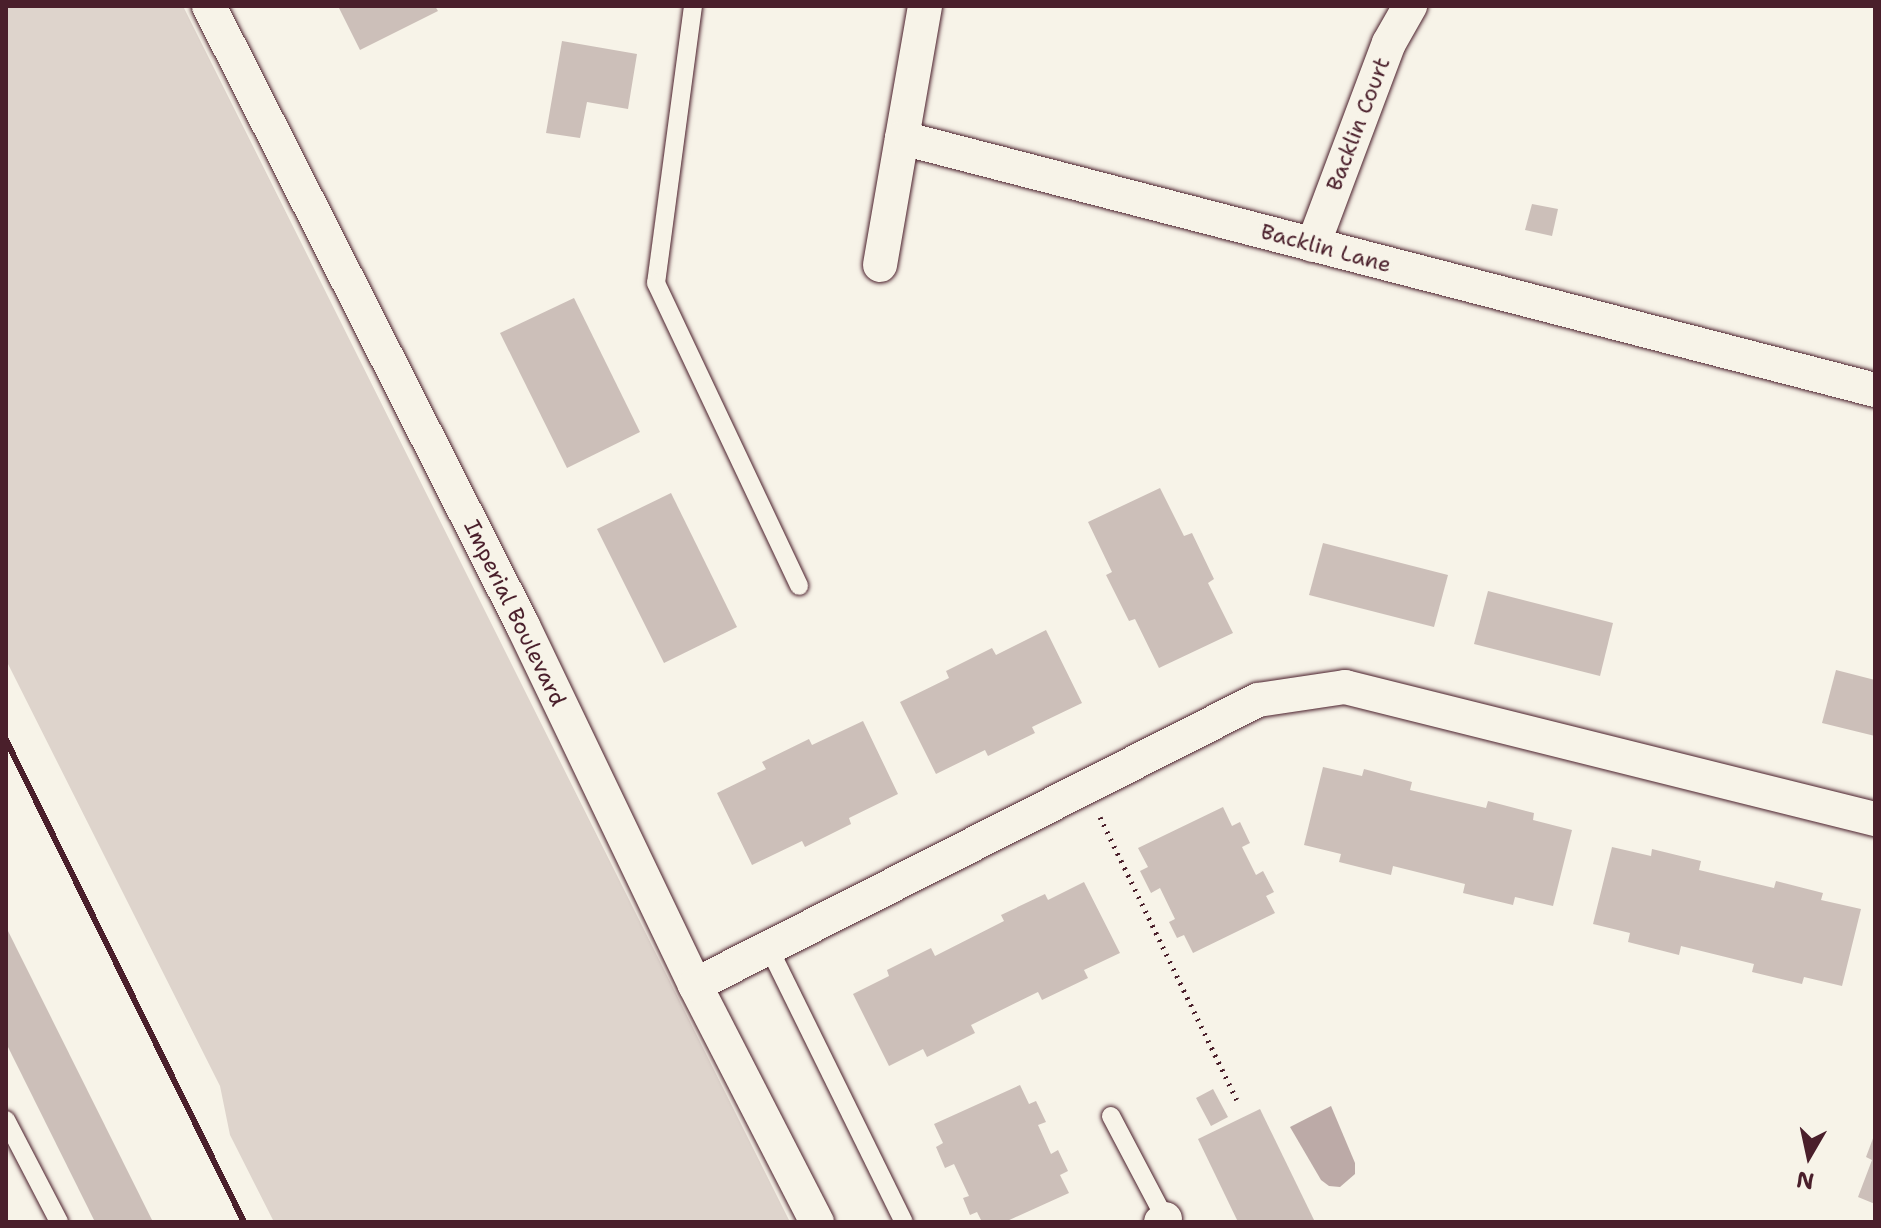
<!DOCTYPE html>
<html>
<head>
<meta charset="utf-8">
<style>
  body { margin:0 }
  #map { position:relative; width:1881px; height:1228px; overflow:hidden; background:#f7f3e8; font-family:"Shantell Sans",sans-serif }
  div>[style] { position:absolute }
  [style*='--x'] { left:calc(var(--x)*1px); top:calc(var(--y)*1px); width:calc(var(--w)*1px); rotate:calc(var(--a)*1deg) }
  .green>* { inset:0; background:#ded4cc }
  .water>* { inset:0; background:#bcaaa7 }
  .building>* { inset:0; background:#ccbfb9 }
  .path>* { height:5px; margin-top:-2.5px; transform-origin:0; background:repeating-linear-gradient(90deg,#4a1f2b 0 2px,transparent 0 8px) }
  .roads { filter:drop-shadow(0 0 2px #4a1f2b) drop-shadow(0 0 2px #4a1f2b) }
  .service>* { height:18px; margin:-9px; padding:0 9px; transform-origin:9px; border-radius:9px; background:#f7f3e8 }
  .minor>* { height:34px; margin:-17px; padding:0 17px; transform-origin:17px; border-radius:17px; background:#f7f3e8 }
  .rail>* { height:6px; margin:-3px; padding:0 3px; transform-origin:3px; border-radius:3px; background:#4a1f2b }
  span { translate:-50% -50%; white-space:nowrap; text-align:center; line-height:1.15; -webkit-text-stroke:7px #f7f3e8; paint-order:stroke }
  .street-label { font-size:22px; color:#4a1f2b }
  .frame { position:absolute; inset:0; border:8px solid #4a1f2b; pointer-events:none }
  .north { position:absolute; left:1769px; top:1116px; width:80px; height:80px; -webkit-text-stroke:6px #f7f3e8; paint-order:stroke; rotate:189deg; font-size:22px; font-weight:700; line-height:32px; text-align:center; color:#4a1f2b }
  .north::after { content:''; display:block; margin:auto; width:28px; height:36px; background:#4a1f2b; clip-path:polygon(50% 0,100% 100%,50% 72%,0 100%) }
</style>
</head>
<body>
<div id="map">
  <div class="green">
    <div style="clip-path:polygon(6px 6px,183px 6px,790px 1222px,274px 1222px,230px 1135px,220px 1086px,6px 660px)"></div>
  </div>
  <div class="water">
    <div style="clip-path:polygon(1331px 1106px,1355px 1163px,1355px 1174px,1340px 1187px,1329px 1186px,1321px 1180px,1290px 1127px)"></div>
  </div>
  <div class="building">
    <div style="clip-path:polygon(338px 6px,435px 6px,438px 11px,360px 50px)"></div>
    <div style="clip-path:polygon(562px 41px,637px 54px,628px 109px,587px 102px,580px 138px,546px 133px)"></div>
    <div style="clip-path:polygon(1532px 204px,1558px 209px,1552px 236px,1525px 230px)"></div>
    <div style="clip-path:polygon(574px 298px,640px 432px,567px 468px,500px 333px)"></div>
    <div style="clip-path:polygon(1160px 488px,1184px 536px,1192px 533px,1214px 579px,1208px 583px,1233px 633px,1159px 668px,1135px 619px,1129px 621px,1106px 575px,1112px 572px,1088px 522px)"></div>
    <div style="clip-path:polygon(671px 493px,737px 627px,664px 663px,597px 529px)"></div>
    <div style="clip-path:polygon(1323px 543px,1448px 575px,1434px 627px,1309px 595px)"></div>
    <div style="clip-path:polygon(1488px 591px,1613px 623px,1600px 676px,1474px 644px)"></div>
    <div style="clip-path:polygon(1046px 630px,1082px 703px,1032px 727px,1035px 733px,988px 756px,985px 750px,936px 774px,900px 702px,949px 678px,946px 671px,992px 648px,996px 655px)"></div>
    <div style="clip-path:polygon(1836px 670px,1875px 680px,1875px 736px,1822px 723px)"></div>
    <div style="clip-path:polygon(863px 721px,898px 794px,849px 818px,851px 824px,805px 847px,802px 841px,752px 865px,717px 793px,766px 769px,762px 762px,809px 739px,812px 745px)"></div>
    <div style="clip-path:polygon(1323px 767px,1362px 776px,1364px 769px,1412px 782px,1410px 790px,1486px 808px,1488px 801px,1534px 813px,1533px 820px,1572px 830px,1553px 906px,1515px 897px,1513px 905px,1463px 893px,1465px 884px,1393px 866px,1391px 875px,1339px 862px,1341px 854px,1304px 845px)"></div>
    <div style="clip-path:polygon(1223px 807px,1232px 826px,1240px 822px,1250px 843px,1242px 847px,1256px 875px,1263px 871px,1274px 892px,1266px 896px,1275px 913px,1193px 953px,1184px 935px,1177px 938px,1169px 922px,1175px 919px,1160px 888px,1151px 893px,1140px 871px,1148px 867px,1138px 848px)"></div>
    <div style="clip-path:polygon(1612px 847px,1651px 856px,1652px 849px,1701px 861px,1699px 870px,1774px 888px,1776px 881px,1823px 893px,1821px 900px,1861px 909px,1842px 986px,1804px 977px,1802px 984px,1752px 972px,1754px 964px,1681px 946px,1679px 955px,1628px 942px,1630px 933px,1593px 924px)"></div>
    <div style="clip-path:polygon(1084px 882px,1120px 953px,1084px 970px,1088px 978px,1042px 1000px,1038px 992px,971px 1025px,975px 1033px,927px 1057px,923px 1049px,889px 1066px,853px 994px,889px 976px,887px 970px,931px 948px,935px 956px,1004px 921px,1001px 915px,1045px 894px,1048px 900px)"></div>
    <div style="clip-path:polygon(6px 927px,153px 1222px,95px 1222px,6px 1043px)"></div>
    <div style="clip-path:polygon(1020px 1085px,1029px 1104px,1036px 1101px,1046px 1122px,1038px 1125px,1051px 1154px,1058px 1150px,1068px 1171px,1060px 1175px,1069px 1193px,1005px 1222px,982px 1222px,977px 1212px,970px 1215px,963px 1198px,969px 1196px,954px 1164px,945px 1168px,936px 1147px,943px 1143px,934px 1124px)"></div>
    <div style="clip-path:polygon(1213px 1089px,1228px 1117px,1211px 1126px,1196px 1098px)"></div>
    <div style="clip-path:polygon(1260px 1109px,1315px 1222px,1238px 1222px,1198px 1139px)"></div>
    <div style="clip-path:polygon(1875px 1133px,1875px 1204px,1858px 1197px,1872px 1160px,1866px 1157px)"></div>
  </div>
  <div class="path">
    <div style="--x:1100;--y:817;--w:314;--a:64.2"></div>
  </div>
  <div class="roads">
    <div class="service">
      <div style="--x:693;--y:6;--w:279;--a:97.6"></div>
      <div style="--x:656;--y:283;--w:335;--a:64.7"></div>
      <div style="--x:769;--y:948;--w:305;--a:63.8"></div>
      <div style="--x:1111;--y:1116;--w:120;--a:62.2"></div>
      <div style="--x:6;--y:1120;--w:115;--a:62.5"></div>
    </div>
    <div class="minor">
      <div style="--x:209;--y:6;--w:695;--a:63.14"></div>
      <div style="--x:523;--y:626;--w:398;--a:64.4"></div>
      <div style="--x:695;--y:985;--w:267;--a:62.8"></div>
      <div style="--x:902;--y:138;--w:134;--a:-80.1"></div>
      <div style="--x:1313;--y:245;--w:216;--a:-69.4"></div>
      <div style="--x:1389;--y:43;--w:43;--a:-60.4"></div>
      <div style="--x:880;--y:265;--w:129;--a:-80.2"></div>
      <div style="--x:902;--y:138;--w:1005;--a:14.52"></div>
      <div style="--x:695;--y:985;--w:631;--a:-26.85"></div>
      <div style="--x:1258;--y:700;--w:88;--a:-8.5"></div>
      <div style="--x:1345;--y:687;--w:546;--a:13.99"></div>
      <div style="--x:1161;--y:1222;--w:5;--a:-37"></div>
    </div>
  </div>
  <div class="rail">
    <div style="--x:6;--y:740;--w:538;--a:63.72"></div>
  </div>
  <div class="street-label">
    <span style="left:1358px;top:124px;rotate:-69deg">Backlin Court</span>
    <span style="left:1326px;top:248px;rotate:15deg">Backlin Lane</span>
    <span style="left:515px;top:613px;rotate:64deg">Imperial Boulevard</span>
  </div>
  <div class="frame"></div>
  <div class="north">N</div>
</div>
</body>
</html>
